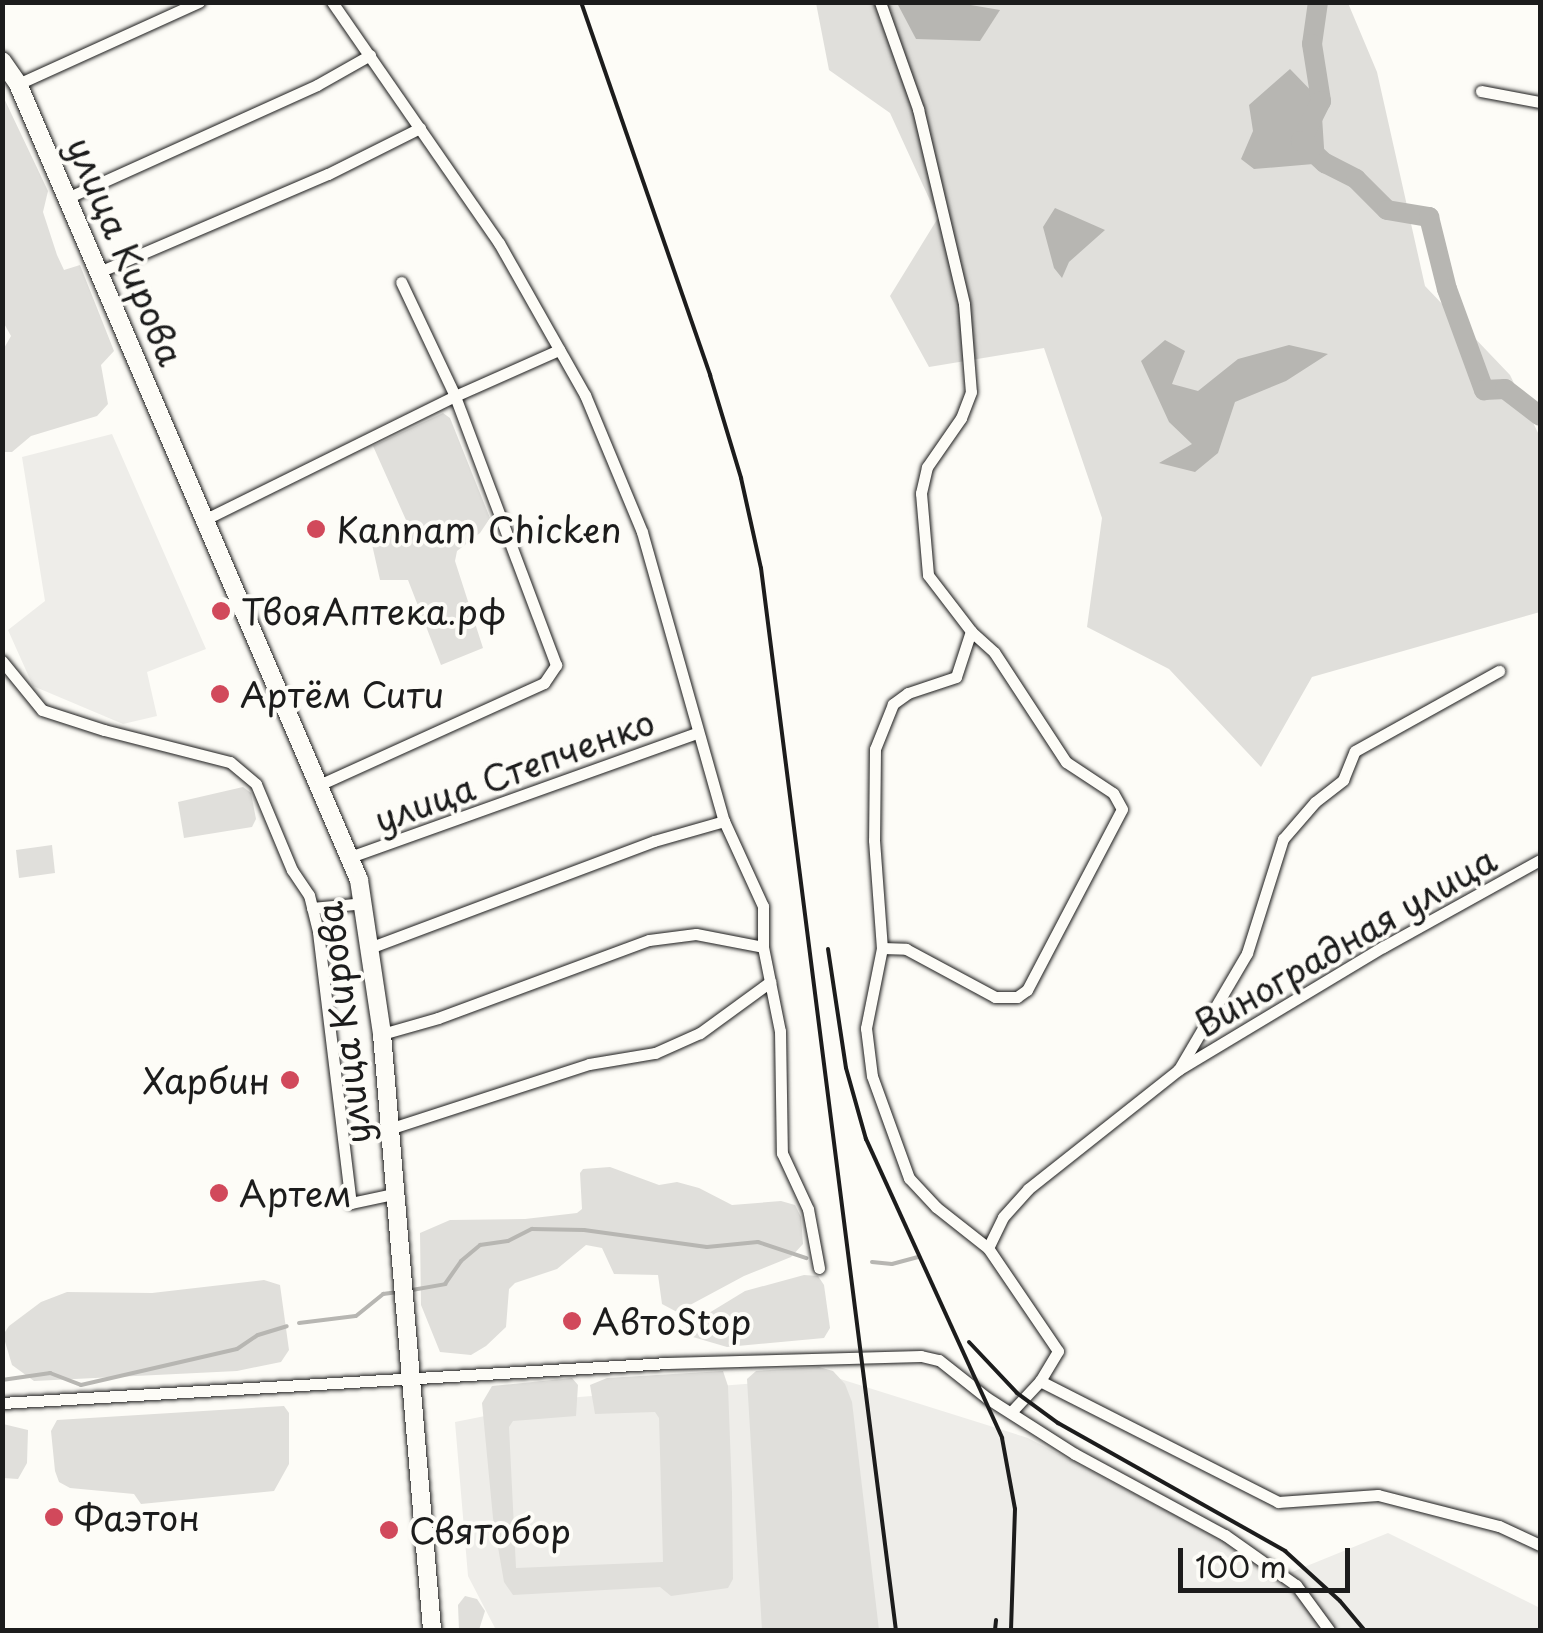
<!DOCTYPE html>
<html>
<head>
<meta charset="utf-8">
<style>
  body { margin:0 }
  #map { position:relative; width:1543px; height:1633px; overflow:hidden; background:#fdfcf7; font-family:"Playpen Sans",sans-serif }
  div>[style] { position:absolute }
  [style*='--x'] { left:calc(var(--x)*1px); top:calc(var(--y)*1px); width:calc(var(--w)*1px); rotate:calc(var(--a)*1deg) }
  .built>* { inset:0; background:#eeede9 }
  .green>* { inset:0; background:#e0dfdb }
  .water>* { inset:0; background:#b7b6b2 }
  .stream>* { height:4px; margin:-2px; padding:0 2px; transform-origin:2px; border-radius:2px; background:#b7b6b2 }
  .river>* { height:20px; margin:-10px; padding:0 10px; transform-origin:10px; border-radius:10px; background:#b7b6b2 }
  .roads { filter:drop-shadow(0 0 2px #1c1c1c) drop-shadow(0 0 2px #1c1c1c) }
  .street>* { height:11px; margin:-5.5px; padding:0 5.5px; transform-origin:5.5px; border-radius:5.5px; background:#fdfcf7 }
  .primary>* { height:18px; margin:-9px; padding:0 9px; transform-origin:9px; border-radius:9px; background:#fdfcf7 }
  .rail>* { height:4px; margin:-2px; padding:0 2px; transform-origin:2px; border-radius:2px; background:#1c1c1c }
  .dots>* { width:28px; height:28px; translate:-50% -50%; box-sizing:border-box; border:5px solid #fdfcf7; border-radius:50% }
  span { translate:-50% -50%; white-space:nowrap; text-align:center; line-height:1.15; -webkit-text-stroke:8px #fdfcf7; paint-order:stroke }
  .street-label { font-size:35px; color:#1c1c1c }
  .poi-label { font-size:35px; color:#1c1c1c }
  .left { translate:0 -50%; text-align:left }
  .right { translate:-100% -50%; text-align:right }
  .frame { position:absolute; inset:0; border:5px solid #1c1c1c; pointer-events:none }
  .scale { position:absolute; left:1178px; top:1548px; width:172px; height:45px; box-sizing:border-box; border:5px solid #1c1c1c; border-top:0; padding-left:12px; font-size:30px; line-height:35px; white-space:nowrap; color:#1c1c1c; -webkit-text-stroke:8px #fdfcf7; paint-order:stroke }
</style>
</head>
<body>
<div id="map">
  <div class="built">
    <div style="clip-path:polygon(112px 434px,206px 649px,147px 672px,157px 716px,123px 724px,33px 686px,8px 630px,45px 601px,22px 457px)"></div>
    <div style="clip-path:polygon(834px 1377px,1028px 1438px,1287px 1574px,1388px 1533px,1540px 1608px,1540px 1630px,496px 1630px,468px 1576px,455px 1422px,579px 1397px)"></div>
  </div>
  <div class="green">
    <div style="clip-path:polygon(816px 3px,1348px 3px,1377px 72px,1425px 286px,1510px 375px,1540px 437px,1540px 612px,1312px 677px,1261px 767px,1169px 669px,1087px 627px,1102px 518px,1044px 348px,929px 367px,890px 296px,938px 218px,890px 113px,829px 70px)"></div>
    <div style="clip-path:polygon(2px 94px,48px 191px,43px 212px,57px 255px,64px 270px,80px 265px,114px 351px,101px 365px,108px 404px,97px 416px,31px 436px,12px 452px,3px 452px,3px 350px,11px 336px,2px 320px)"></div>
    <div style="clip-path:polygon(443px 413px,450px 418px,490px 518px,480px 533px,457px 551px,455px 561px,483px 648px,441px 665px,408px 580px,380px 580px,371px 540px,406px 520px,373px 446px)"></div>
    <div style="clip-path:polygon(243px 787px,251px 793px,256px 819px,252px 827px,184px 838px,178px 802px)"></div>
    <div style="clip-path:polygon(52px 845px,55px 873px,19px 878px,16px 850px)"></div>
    <div style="clip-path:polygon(610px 1167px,659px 1185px,677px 1182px,699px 1188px,732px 1205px,781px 1201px,795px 1205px,801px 1217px,803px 1244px,791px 1257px,744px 1276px,677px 1312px,662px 1304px,658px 1275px,614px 1274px,602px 1248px,586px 1245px,557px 1269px,515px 1283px,509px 1289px,506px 1327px,486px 1346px,471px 1355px,440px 1352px,421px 1305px,420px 1233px,450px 1220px,525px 1219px,577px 1213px,582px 1209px,580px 1173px,583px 1169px)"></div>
    <div style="clip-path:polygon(804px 1275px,818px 1276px,824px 1285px,830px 1328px,824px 1338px,727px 1347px,686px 1335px,686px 1327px,745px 1291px)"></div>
    <div style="clip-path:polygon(264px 1280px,280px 1285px,289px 1350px,281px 1362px,237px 1371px,34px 1381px,12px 1365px,3px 1335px,9px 1326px,41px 1302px,67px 1292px,152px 1293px)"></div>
    <div style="clip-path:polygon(819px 1367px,833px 1371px,845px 1384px,852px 1402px,879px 1630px,762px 1630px,747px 1379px,756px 1371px)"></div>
    <div style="clip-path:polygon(723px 1371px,728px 1386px,732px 1493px,733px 1579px,728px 1588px,671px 1596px,660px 1587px,513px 1595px,504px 1582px,493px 1518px,482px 1403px,492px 1386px,572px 1378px,578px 1385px,576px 1416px,513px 1421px,509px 1427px,516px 1568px,663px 1562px,659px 1418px,655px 1412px,595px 1414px,590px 1385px,607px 1378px)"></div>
    <div style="clip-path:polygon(284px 1406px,289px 1413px,289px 1464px,274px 1491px,141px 1504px,134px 1494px,70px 1488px,59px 1482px,55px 1471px,51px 1431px,57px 1420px)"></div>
    <div style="clip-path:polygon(3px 1424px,28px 1430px,27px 1463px,18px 1479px,3px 1478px)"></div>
    <div style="clip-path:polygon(465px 1596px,477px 1599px,485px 1611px,479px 1630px,459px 1630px,458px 1605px)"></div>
  </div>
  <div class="water">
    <div style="clip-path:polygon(897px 3px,959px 3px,1000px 10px,980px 41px,916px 39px)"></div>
    <div style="clip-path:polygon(1290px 69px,1321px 101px,1325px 163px,1254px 169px,1241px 159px,1253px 131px,1249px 105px)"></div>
    <div style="clip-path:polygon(1055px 208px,1105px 230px,1069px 262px,1062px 278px,1054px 268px,1043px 227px)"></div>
    <div style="clip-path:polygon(1165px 340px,1185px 351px,1172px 384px,1198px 391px,1238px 359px,1289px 345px,1328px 354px,1286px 381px,1235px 402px,1218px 453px,1195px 472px,1159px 463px,1192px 444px,1169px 422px,1141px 361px)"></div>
  </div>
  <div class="stream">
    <div style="--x:872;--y:1262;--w:20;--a:6"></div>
    <div style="--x:892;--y:1264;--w:27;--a:-15"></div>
    <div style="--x:412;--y:1290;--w:34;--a:-10"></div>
    <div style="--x:445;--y:1284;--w:28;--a:-55"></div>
    <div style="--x:461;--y:1261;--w:25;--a:-40"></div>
    <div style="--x:480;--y:1245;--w:28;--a:-8"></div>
    <div style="--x:508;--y:1241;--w:27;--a:-27"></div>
    <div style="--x:532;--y:1229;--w:52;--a:1.1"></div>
    <div style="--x:584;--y:1230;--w:124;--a:7.9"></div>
    <div style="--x:707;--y:1247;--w:51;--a:-5.6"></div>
    <div style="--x:758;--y:1242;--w:51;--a:18.4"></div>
    <div style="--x:299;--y:1323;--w:57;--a:-7"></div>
    <div style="--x:356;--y:1316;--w:35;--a:-39"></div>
    <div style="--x:383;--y:1294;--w:15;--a:-8"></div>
    <div style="--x:2;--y:1380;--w:49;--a:-8.3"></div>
    <div style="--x:50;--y:1373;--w:33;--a:21"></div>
    <div style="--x:81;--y:1385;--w:160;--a:-13"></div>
    <div style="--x:237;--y:1349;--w:25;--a:-34"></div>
    <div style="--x:258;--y:1335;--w:30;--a:-17"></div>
  </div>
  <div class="river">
    <div style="--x:1318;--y:2;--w:42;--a:98.1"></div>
    <div style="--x:1312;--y:44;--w:58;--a:81"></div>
    <div style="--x:1321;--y:101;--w:45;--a:116.6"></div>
    <div style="--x:1301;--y:141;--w:33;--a:43"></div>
    <div style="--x:1325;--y:163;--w:35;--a:27"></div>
    <div style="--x:1356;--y:179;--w:44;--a:45"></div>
    <div style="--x:1387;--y:210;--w:43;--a:9.5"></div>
    <div style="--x:1429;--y:217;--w:74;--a:76"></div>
    <div style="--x:1447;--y:289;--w:108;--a:69.9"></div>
    <div style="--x:1484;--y:390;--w:21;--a:-3"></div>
    <div style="--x:1505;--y:389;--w:44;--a:37.6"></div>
  </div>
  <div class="roads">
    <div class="street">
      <div style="--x:332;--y:2;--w:293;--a:55.3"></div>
      <div style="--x:499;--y:243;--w:175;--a:60.5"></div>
      <div style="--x:585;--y:395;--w:148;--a:67.4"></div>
      <div style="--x:642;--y:532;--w:300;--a:74.2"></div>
      <div style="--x:724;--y:821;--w:94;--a:65.4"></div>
      <div style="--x:763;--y:906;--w:41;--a:90"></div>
      <div style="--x:763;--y:947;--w:86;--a:78.6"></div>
      <div style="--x:780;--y:1031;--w:122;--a:89.1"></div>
      <div style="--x:782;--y:1153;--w:62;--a:65.1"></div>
      <div style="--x:808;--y:1209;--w:60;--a:79.4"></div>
      <div style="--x:880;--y:2;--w:114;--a:70.4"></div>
      <div style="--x:918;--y:109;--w:200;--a:76.7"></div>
      <div style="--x:964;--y:304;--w:88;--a:85.5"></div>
      <div style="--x:971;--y:392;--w:28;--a:111"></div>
      <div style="--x:961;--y:418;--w:60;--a:124.8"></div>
      <div style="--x:927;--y:467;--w:27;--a:103"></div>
      <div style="--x:921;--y:493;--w:82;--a:85.1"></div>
      <div style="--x:928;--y:575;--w:71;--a:52.5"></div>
      <div style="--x:971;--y:631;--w:48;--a:108.1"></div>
      <div style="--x:956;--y:677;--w:51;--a:161.6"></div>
      <div style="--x:908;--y:693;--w:19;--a:144"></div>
      <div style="--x:893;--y:704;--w:48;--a:111.8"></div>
      <div style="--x:875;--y:749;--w:91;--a:90.6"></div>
      <div style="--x:874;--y:840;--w:108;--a:85.8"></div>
      <div style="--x:882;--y:948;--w:82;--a:101.3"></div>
      <div style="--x:866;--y:1028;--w:48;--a:82.9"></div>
      <div style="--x:872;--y:1076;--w:109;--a:70.1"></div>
      <div style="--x:909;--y:1178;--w:40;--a:47"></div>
      <div style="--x:936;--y:1207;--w:66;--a:38.3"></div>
      <div style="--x:18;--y:84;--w:199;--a:-24.4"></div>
      <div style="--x:1481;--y:91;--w:60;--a:10.6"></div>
      <div style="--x:67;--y:198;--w:274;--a:-24.3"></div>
      <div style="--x:317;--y:85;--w:61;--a:-29.5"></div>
      <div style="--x:99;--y:272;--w:249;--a:-23.2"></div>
      <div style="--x:328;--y:174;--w:103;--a:-26.6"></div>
      <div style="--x:206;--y:519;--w:278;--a:-26.3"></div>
      <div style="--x:455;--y:396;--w:114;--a:-23.9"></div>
      <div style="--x:2;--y:661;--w:63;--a:50.8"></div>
      <div style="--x:42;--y:710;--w:65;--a:17.9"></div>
      <div style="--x:104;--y:730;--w:130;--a:14.3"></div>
      <div style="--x:230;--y:762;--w:34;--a:40"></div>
      <div style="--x:256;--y:784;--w:93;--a:67.3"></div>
      <div style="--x:292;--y:870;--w:30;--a:56"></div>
      <div style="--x:309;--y:895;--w:38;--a:76"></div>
      <div style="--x:318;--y:932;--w:273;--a:83.1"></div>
      <div style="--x:351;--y:1203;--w:43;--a:-12.1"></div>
      <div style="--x:319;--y:785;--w:247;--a:-24.4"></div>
      <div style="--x:544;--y:683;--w:22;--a:-56"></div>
      <div style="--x:556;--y:665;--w:287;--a:-110.6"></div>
      <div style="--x:455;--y:396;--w:126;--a:-115.3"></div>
      <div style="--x:350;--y:857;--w:368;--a:-19.7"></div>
      <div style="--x:312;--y:908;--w:53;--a:-5.4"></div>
      <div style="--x:372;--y:947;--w:301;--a:-20.6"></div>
      <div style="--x:654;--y:841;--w:73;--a:-15.9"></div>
      <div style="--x:882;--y:948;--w:24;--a:2"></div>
      <div style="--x:906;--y:949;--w:101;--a:28.3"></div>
      <div style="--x:995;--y:997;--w:22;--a:0"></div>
      <div style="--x:1017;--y:997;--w:12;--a:-35"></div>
      <div style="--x:1027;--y:990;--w:204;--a:-62.3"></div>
      <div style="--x:1122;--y:809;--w:18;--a:-119"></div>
      <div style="--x:1113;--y:793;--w:56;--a:-146.6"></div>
      <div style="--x:1066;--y:762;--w:131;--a:-123.2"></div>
      <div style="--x:994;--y:652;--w:31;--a:-138"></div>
      <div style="--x:382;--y:1034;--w:58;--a:-15.9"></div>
      <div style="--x:438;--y:1018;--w:225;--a:-20.3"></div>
      <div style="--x:649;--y:940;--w:47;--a:-7.3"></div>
      <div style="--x:696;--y:934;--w:68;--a:11"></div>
      <div style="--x:1179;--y:1069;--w:134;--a:-59.6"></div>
      <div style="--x:1247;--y:953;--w:120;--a:-72.5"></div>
      <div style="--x:1283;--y:839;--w:49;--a:-49.1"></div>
      <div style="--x:1315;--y:802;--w:36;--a:-38"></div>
      <div style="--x:1343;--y:780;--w:31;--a:-68"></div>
      <div style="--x:1355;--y:751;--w:165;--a:-29.1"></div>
      <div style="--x:389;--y:1129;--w:210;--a:-18"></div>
      <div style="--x:589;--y:1064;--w:67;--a:-9.5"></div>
      <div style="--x:655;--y:1053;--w:49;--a:-24"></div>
      <div style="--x:700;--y:1033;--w:87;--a:-36.1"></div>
      <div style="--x:1040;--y:1381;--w:267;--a:26.9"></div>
      <div style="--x:1278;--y:1502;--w:100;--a:-4"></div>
      <div style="--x:1378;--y:1495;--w:125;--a:14.4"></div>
      <div style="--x:1499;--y:1526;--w:45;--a:24.9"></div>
      <div style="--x:2;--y:1403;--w:666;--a:-3.44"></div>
      <div style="--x:667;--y:1363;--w:254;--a:-1.6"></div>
      <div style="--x:921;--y:1356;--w:18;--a:13"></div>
      <div style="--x:939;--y:1360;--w:61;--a:38.4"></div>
      <div style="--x:987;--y:1398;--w:104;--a:32.5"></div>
      <div style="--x:1075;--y:1454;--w:170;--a:28.4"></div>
      <div style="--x:1225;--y:1535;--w:87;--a:35.2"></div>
      <div style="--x:1296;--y:1585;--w:56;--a:53.7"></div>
      <div style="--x:1013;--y:1410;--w:40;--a:-47"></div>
      <div style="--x:1040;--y:1381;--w:35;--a:-59"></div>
      <div style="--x:1058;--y:1351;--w:125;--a:-124.2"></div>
      <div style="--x:988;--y:1248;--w:34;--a:-64"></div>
      <div style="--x:1003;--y:1217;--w:38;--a:-48"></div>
      <div style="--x:1028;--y:1189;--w:191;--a:-38.4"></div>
      <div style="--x:1178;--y:1070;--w:239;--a:-31"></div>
      <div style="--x:1383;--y:947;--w:179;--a:-29"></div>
    </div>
    <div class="primary">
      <div style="--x:2;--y:61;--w:28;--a:55"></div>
      <div style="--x:18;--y:84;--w:866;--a:66.81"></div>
      <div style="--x:359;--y:880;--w:156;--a:81.5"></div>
      <div style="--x:382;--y:1034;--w:598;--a:85.2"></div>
    </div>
  </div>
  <div class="rail">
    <div style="--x:581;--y:2;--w:395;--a:70.9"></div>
    <div style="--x:710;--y:375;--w:108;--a:73.2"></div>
    <div style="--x:741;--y:478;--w:92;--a:77.5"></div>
    <div style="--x:761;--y:568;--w:1071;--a:82.76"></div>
    <div style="--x:828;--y:949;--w:120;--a:81.4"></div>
    <div style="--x:846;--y:1068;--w:74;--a:74.3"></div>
    <div style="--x:866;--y:1139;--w:328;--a:65.5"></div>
    <div style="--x:1002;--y:1438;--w:72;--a:79.6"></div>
    <div style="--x:1015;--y:1509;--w:121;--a:91.9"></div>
    <div style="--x:969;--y:1342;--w:70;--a:46.7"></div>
    <div style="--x:1017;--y:1393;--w:51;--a:36.2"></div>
    <div style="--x:1058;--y:1423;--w:261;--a:29.4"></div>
    <div style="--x:1285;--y:1551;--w:74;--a:42.3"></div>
    <div style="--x:1340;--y:1601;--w:38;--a:50"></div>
    <div style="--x:995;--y:1630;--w:10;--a:-84"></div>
  </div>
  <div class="dots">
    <div style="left:316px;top:529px;background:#d1495b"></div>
    <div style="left:221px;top:611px;background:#d1495b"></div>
    <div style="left:220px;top:694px;background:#d1495b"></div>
    <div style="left:290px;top:1080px;background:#d1495b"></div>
    <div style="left:219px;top:1193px;background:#d1495b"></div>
    <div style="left:572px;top:1321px;background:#d1495b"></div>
    <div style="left:54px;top:1517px;background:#d1495b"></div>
    <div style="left:389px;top:1530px;background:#d1495b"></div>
  </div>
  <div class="street-label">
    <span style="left:126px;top:251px;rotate:67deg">улица Кирова</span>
    <span style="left:514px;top:770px;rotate:-20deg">улица Степченко</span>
    <span style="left:1345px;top:941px;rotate:-30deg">Виноградная улица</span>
    <span style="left:343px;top:1023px;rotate:-97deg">улица Кирова</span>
  </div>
  <div class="poi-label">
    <span class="left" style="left:336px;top:529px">Kannam Chicken</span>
    <span class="left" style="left:241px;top:611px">ТвояАптека.рф</span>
    <span class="left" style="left:240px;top:694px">Артём Сити</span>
    <span class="right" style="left:270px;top:1080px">Харбин</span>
    <span class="left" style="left:239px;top:1193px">Артем</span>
    <span class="left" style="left:592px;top:1321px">АвтоStop</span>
    <span class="left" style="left:74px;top:1517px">Фаэтон</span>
    <span class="left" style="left:409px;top:1530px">Святобор</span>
  </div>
  <div class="frame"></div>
  <div class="scale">100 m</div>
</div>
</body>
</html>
